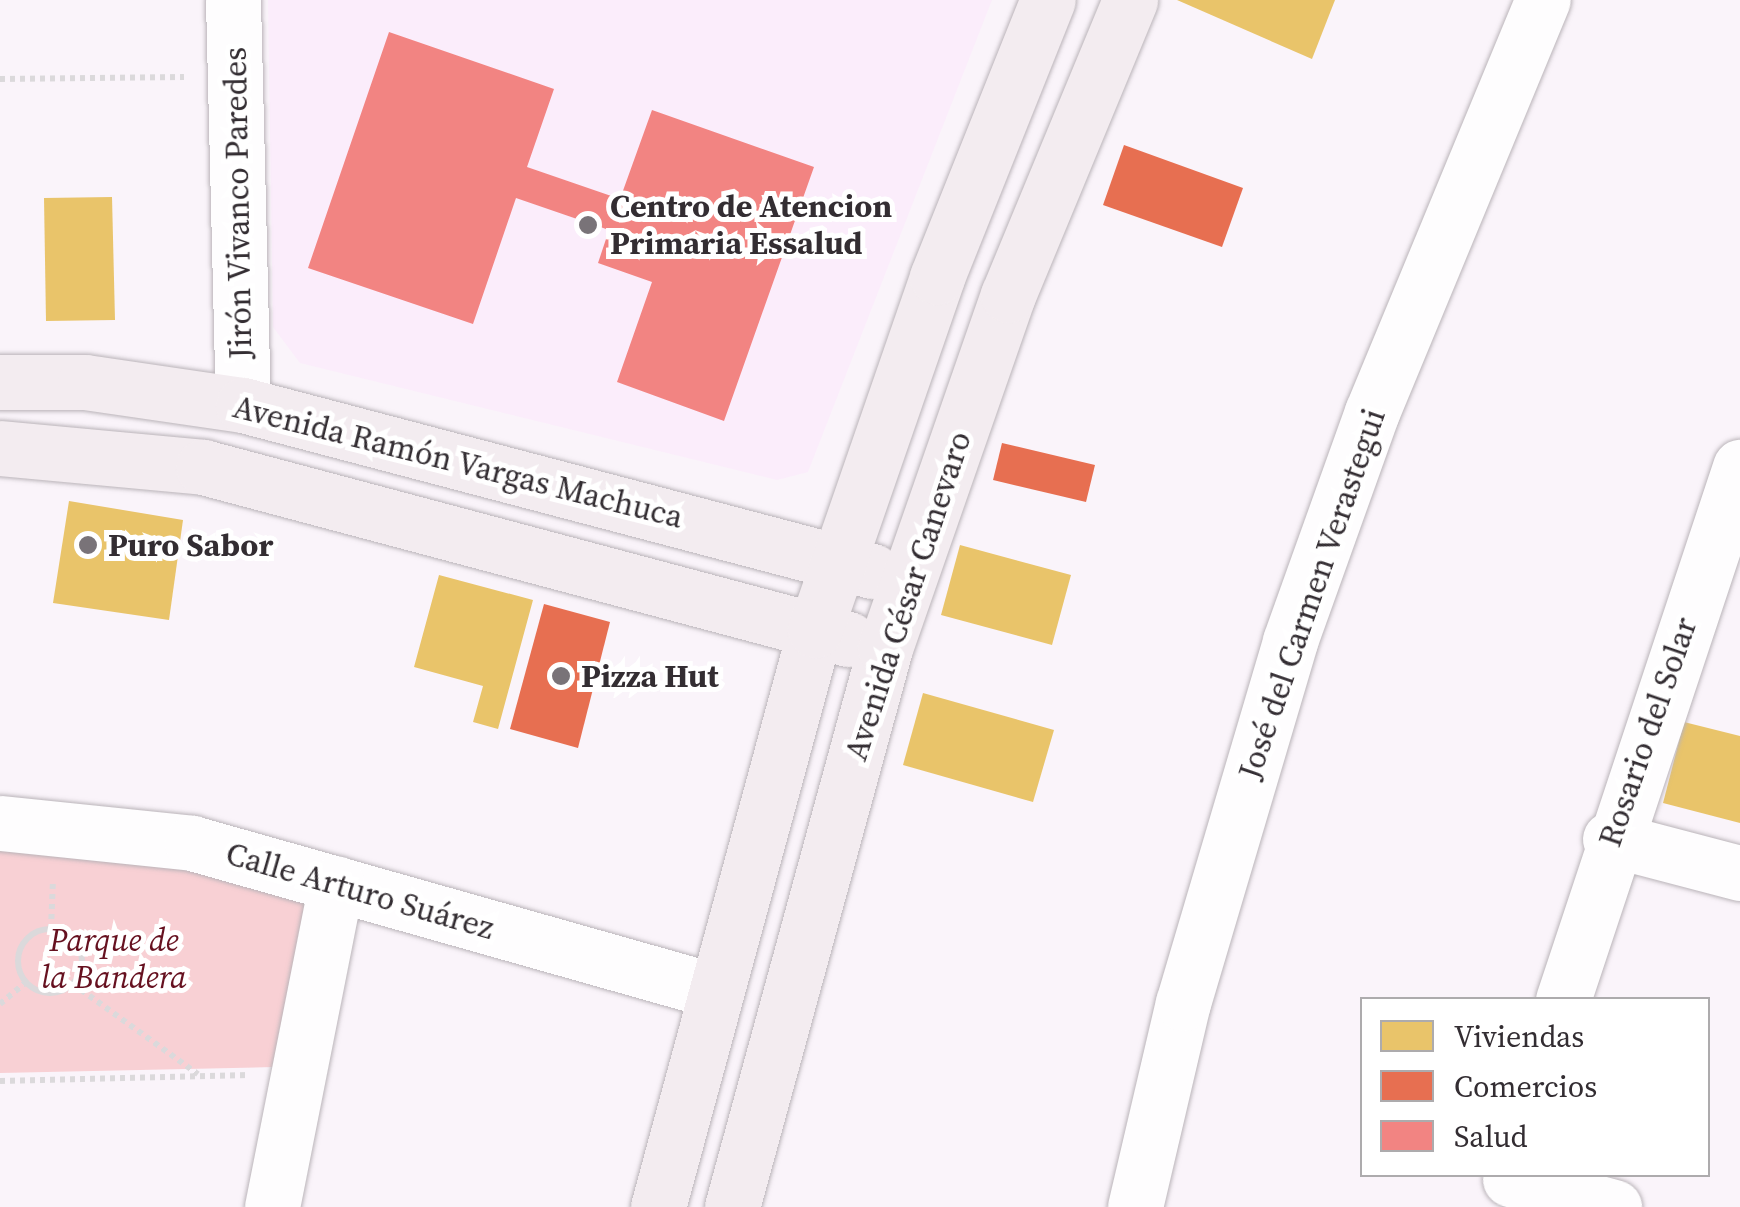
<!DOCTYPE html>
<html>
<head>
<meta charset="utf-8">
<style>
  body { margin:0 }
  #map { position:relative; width:1740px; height:1207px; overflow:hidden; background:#faf4fa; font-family:"Source Serif 4",serif }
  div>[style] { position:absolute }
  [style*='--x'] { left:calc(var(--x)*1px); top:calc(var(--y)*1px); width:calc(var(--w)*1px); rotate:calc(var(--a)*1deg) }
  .built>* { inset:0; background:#fbedfb }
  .green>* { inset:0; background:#f8d0d4 }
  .homes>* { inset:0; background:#e9c46a }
  .shops>* { inset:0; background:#e76f51 }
  .health>* { inset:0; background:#f28482 }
  .path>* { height:6px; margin-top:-3px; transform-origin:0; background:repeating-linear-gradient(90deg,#dbd9db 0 5px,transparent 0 10px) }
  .path>.ring { margin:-3px; padding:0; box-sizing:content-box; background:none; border:6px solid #dbd9db; border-radius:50% }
  .roads { filter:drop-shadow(0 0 2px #bab4b9) drop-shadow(0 0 2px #bab4b9) }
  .minor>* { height:55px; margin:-27.5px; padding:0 27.5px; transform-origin:27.5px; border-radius:27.5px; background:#fefdfe }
  .major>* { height:55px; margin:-27.5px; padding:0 27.5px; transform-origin:27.5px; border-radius:27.5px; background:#f3ecf0 }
  .dots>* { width:28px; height:28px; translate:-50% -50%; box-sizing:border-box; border:5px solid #fff; border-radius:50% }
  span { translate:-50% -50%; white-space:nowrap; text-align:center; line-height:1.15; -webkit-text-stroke:10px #fff; paint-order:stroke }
  .street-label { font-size:32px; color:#332d32 }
  .poi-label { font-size:32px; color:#332d32; font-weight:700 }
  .left { translate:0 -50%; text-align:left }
  .park-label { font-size:32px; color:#661120; font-style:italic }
  .legend { position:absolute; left:1360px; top:997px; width:350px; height:180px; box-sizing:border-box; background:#fff; border:2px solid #adabad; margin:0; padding:12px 18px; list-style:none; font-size:30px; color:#332d32 }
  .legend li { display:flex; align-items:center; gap:20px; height:50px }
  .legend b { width:50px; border:2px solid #adabad }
</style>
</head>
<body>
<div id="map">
  <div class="built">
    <div style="clip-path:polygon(268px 0,992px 0,808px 472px,777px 480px,300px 363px,273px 327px)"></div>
  </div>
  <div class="green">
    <div style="clip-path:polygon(48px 835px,317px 901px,274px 1067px,0 1073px,0 836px)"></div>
  </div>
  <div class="homes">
    <div style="clip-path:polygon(1177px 0,1335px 0,1312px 59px)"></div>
    <div style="clip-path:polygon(112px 197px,115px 320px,46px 321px,44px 198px)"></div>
    <div style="clip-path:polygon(69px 501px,183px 520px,169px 620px,53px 603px)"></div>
    <div style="clip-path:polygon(960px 545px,1071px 575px,1052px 645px,941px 615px)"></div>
    <div style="clip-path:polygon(439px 575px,533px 600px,498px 729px,473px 722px,483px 686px,414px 667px)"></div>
    <div style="clip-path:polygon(923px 693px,1054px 730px,1033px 802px,903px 765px)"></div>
    <div style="clip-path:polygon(1684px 722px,1740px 736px,1740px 823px,1663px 803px)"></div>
  </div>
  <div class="shops">
    <div style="clip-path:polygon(1124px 145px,1243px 188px,1222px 247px,1103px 205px)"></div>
    <div style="clip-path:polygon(1002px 443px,1095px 465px,1086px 502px,993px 480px)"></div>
    <div style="clip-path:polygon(544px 604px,610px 622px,578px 748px,510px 729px)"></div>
  </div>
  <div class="health">
    <div style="clip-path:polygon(389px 32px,554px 89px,527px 167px,620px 199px,652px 110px,814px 167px,724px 421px,617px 382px,652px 282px,598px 263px,609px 230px,516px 198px,473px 324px,308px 268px)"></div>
  </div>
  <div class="path">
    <div style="--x:0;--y:79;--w:184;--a:-0.6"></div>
    <div style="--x:51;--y:929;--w:49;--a:-87.7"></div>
    <div class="ring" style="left:18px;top:929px;width:58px;height:58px"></div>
    <div style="--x:73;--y:984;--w:154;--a:35.8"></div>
    <div style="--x:0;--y:1004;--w:34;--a:-40"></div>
    <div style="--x:0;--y:1081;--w:249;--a:-1.4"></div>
  </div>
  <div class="roads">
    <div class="minor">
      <div style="--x:233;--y:0;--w:405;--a:88.6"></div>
      <div style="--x:0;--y:823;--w:193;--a:5.9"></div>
      <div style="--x:192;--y:843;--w:544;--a:15.8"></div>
      <div style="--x:1610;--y:839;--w:134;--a:14.7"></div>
      <div style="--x:1563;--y:1000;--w:562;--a:-71.63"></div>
      <div style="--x:1510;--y:1179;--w:108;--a:15.1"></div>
      <div style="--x:272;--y:1207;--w:330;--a:-78.8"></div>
      <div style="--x:1135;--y:1207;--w:210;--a:-76.8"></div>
      <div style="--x:1183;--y:1003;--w:377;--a:-73.5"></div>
      <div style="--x:1290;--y:641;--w:243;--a:-70.3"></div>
      <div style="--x:1372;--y:412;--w:446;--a:-67.5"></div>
    </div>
    <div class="major">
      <div style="--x:0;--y:382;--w:85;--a:0"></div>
      <div style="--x:85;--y:382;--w:160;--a:8.3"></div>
      <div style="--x:243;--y:405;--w:651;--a:14.78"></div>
      <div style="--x:0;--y:448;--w:204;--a:5.3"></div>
      <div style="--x:203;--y:467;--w:668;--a:14.93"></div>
      <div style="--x:658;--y:1207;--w:598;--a:-74.78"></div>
      <div style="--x:815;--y:630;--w:373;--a:-70.9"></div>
      <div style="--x:937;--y:277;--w:298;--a:-68.2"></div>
      <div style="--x:732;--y:1207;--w:580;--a:-74.69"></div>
      <div style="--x:885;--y:648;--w:374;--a:-70.8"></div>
      <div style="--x:1008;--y:295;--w:319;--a:-67.5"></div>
    </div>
  </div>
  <div class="dots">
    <div style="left:588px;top:225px;background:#797378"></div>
    <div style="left:88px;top:545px;background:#797378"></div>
    <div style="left:561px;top:676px;background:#797378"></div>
  </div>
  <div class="street-label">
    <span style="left:238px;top:203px;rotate:-91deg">Jirón Vivanco Paredes</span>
    <span style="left:458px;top:462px;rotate:14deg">Avenida Ramón Vargas Machuca</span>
    <span style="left:1312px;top:594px;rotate:-71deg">José del Carmen Verastegui</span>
    <span style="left:908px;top:596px;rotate:-72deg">Avenida César Canevaro</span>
    <span style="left:1648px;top:732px;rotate:-71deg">Rosario del Solar</span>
    <span style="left:360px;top:891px;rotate:16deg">Calle Arturo Suárez</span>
  </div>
  <div class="poi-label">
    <span class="left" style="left:610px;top:225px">Centro de Atencion<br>Primaria Essalud</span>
    <span class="left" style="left:108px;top:545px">Puro Sabor</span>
    <span class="left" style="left:581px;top:676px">Pizza Hut</span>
  </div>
  <div class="park-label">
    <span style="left:114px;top:959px">Parque de<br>la Bandera</span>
  </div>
  <ul class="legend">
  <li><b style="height:28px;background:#e9c46a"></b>Viviendas</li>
  <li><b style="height:28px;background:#e76f51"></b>Comercios</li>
  <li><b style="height:28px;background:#f28482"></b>Salud</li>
  </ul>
</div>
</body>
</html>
